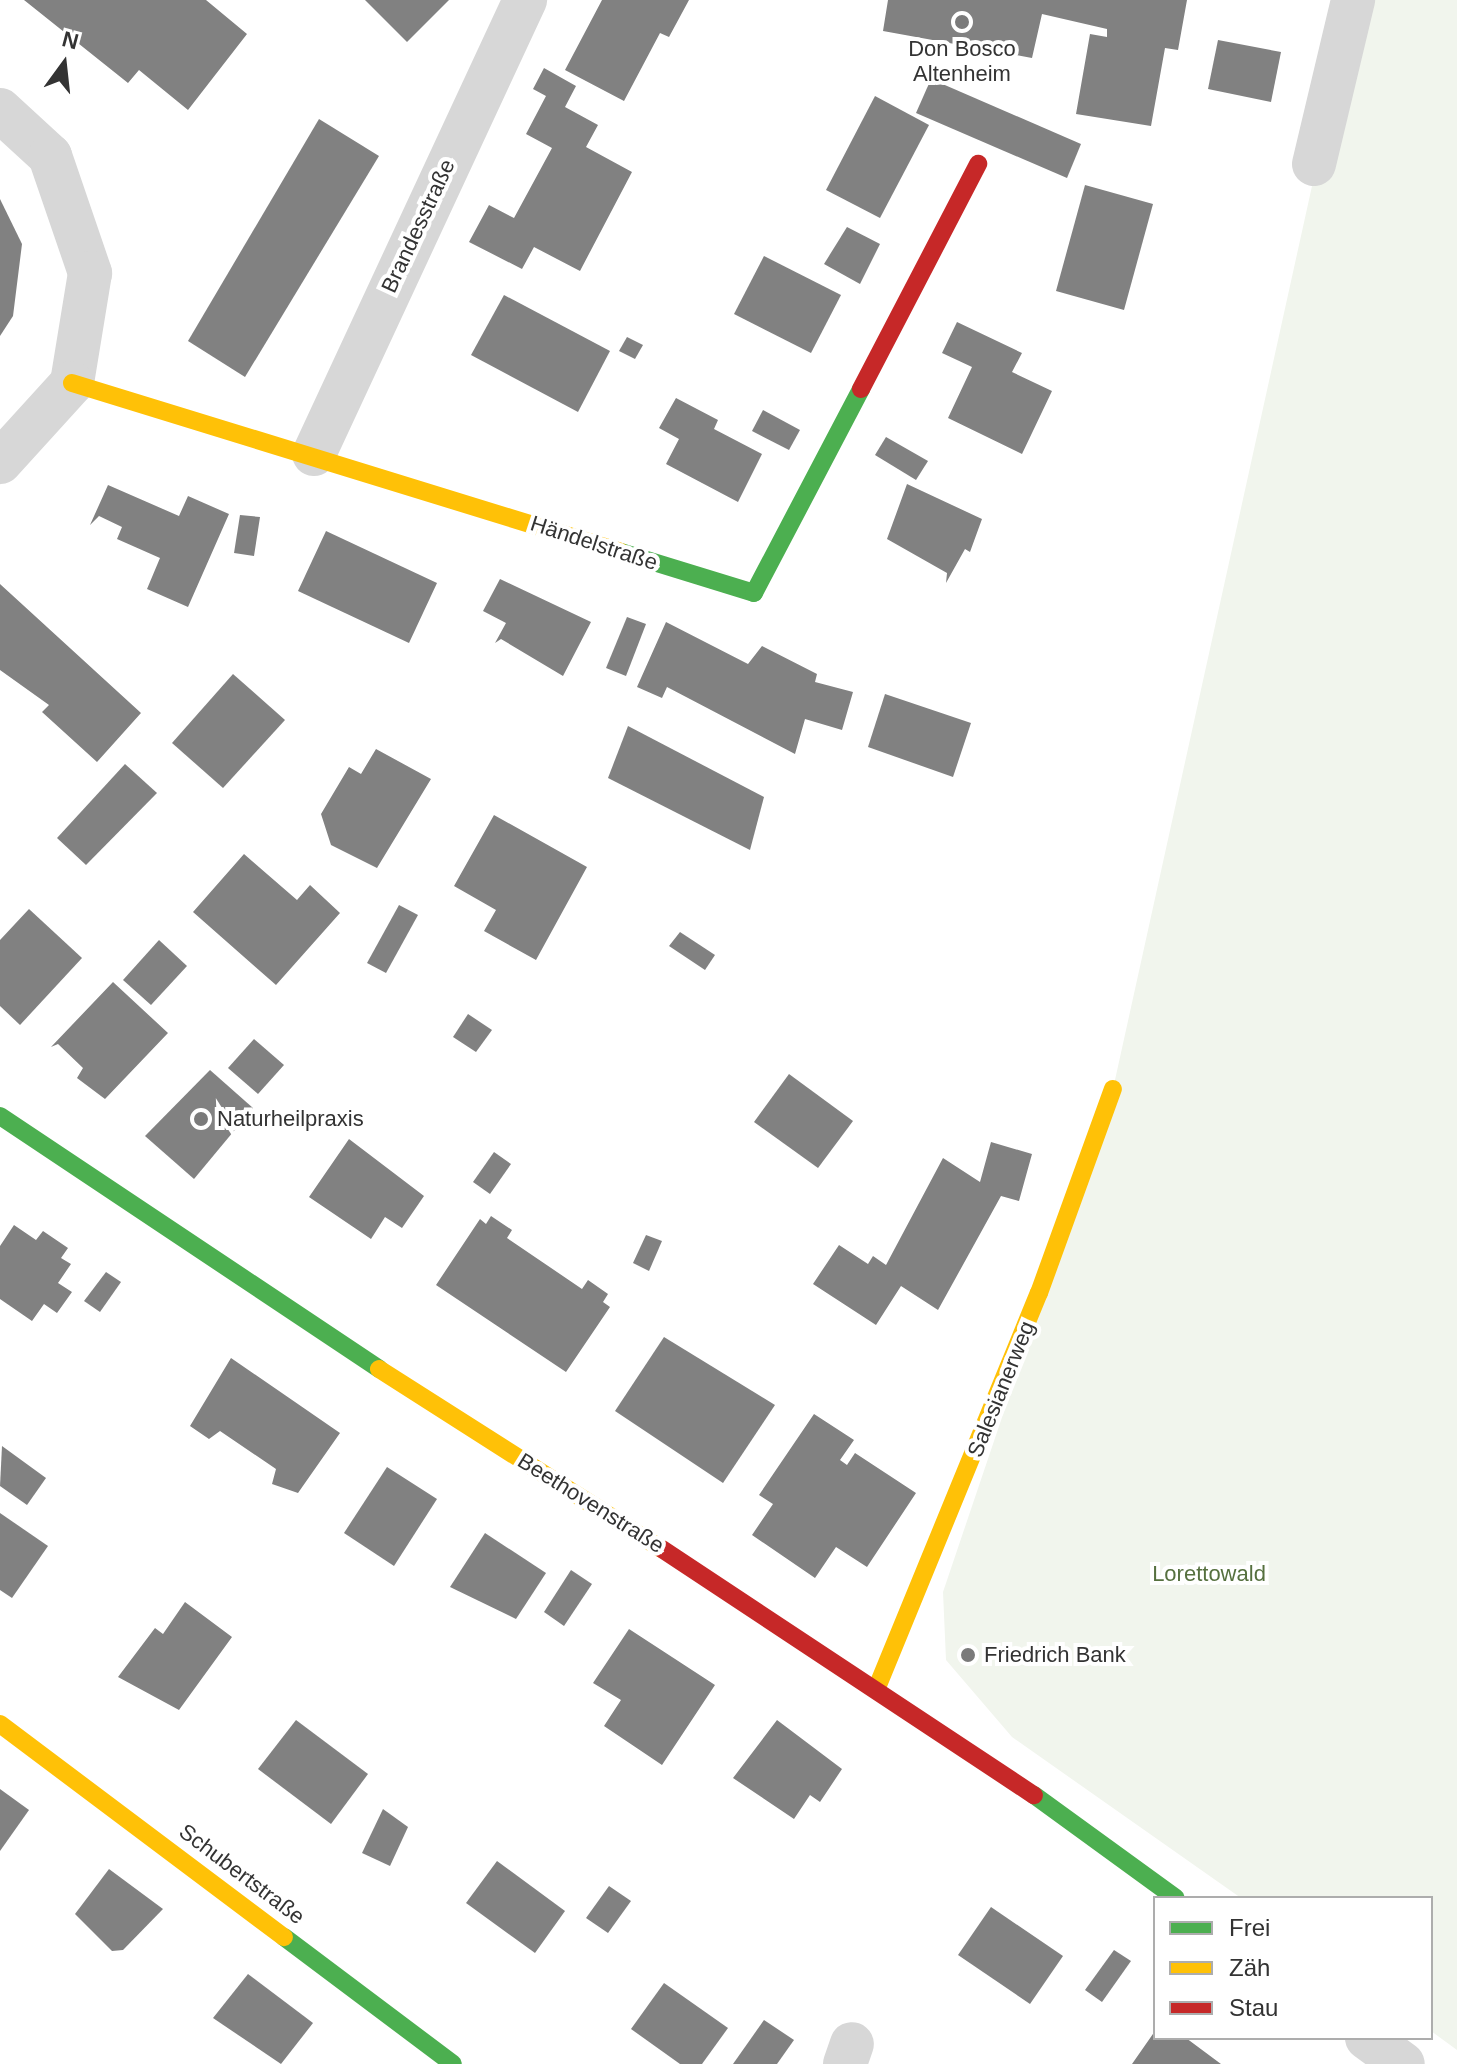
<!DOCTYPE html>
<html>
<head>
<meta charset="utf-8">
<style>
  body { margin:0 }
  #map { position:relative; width:1457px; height:2064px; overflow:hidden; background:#fff; font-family:Helvetica,sans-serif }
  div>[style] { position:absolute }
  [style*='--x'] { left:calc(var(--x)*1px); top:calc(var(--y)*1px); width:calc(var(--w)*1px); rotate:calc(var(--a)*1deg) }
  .green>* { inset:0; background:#f1f5ed }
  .building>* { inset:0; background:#818181 }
  .street>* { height:44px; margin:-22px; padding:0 22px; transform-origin:22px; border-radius:22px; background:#d7d7d7 }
  .fast>* { height:18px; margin:-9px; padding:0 9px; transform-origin:9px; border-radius:9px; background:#4caf50 }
  .slow>* { height:18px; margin:-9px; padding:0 9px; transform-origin:9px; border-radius:9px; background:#ffc107 }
  .jam>* { height:18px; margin:-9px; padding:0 9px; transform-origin:9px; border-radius:9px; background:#c62828 }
  .dots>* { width:22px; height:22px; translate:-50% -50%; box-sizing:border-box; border:4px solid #fff; border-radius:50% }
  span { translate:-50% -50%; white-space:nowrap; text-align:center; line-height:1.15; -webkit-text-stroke:8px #fff; paint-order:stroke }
  .poi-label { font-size:22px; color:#333 }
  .left { translate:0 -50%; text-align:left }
  .street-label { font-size:22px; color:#333 }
  .park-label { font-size:22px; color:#56703f }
  .legend { position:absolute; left:1153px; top:1896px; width:280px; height:144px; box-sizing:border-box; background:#fff; border:2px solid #adadad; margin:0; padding:10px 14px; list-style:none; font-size:24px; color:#333 }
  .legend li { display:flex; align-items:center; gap:16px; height:40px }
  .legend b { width:40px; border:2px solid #adadad }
  .north { position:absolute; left:24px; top:24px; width:80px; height:80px; -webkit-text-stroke:6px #fff; paint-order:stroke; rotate:15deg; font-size:22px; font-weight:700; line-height:32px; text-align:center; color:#333 }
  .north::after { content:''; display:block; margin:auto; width:28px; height:36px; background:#333; clip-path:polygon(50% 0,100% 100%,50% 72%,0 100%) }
</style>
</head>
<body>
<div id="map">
  <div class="green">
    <div style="clip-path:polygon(1353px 0,1457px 0,1457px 2050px,1431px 2031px,1431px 1898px,1241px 1898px,1012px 1737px,946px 1660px,943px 1592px,1113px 1089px)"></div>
  </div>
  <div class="building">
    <div style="clip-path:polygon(24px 0,206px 0,247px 34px,188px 110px,139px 70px,128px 83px)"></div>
    <div style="clip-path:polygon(365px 0,449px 0,407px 42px)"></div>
    <div style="clip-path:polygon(602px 0,689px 0,669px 37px,660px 33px,624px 101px,565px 70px)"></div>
    <div style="clip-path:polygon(888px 0,1187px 0,1178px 50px,1165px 48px,1151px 126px,1076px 114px,1090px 34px,1107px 37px,1107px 29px,1042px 14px,1032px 58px,883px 31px)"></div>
    <div style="clip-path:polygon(1218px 40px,1281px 52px,1271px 102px,1208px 89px)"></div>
    <div style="clip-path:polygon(544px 68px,576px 86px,565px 107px,598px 125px,586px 147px,632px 172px,580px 271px,534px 247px,522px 269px,469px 242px,489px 205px,514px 218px,552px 148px,526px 134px,546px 96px,533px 89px)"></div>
    <div style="clip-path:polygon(931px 79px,1081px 144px,1067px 178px,916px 113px)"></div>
    <div style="clip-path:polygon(875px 96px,929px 125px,880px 218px,826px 190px)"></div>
    <div style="clip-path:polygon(319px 119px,379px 156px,245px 377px,188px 341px)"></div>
    <div style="clip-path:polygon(1085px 185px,1153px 204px,1124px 310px,1056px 291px)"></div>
    <div style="clip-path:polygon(0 199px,22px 244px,13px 316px,0 336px)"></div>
    <div style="clip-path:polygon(847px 227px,880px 244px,860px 284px,824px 264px)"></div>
    <div style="clip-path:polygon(764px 256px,841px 295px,811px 353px,734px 314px)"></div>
    <div style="clip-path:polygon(504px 295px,610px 351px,578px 412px,471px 355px)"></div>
    <div style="clip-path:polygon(957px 322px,1022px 353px,1012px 372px,1052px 391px,1022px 454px,948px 418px,972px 367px,942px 353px)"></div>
    <div style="clip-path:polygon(627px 337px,643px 345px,635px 359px,619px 351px)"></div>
    <div style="clip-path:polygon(676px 398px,718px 420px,714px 429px,762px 454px,738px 502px,666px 464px,679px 439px,659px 428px)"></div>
    <div style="clip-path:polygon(763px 410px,800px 430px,789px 450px,752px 431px)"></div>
    <div style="clip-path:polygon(886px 437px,928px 461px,916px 480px,875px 455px)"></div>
    <div style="clip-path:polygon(907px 484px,982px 519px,970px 552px,965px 549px,946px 583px,947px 573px,887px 539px)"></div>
    <div style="clip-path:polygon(108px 485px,179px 516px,188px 496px,229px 514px,188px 607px,147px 589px,160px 558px,117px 539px,122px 527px,99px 516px,90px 525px)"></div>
    <div style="clip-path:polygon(240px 515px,260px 517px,254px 556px,234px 553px)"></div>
    <div style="clip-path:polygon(326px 531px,437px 583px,409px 643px,298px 591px)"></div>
    <div style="clip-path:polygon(500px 579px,591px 622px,563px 676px,501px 639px,495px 643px,506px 623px,483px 611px)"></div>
    <div style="clip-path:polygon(0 584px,141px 713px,97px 762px,42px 712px,49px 705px,0 670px)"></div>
    <div style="clip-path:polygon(627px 617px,646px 624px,626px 676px,606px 668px)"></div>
    <div style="clip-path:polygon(666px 622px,748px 664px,762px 646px,817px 674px,815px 682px,853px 692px,842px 730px,805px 719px,795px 754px,667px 687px,662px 698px,637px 687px)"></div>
    <div style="clip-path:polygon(233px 674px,285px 720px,223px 788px,172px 743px)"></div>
    <div style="clip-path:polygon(885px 694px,971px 723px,953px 777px,868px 747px)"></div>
    <div style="clip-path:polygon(628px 726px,764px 797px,750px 850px,608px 778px)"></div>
    <div style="clip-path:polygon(376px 749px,431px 779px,377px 868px,331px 845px,321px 814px,349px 767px,361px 774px)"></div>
    <div style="clip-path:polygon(125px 764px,157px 793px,86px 865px,57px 838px)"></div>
    <div style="clip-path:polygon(494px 815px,587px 867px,536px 960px,484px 931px,496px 910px,454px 886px)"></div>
    <div style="clip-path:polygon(244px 854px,297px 900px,310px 885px,340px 913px,276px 985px,193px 912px)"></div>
    <div style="clip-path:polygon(399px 905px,418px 915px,386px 973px,367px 963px)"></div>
    <div style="clip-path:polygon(29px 909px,82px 958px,20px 1025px,0 1006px,0 940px)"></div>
    <div style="clip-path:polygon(680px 932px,715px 955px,705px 970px,669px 946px)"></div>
    <div style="clip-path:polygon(159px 940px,187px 966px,151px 1005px,123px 980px)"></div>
    <div style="clip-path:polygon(113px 982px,168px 1033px,105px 1099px,77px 1078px,83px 1068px,58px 1044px,51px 1047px)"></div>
    <div style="clip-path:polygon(468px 1014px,492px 1030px,476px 1052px,453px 1037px)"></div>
    <div style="clip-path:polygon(254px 1039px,284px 1065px,258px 1094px,228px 1068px)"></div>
    <div style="clip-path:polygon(210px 1070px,253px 1108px,194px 1179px,145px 1136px)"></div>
    <div style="clip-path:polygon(789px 1074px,853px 1121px,818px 1168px,754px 1122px)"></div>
    <div style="clip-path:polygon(349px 1139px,424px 1196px,402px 1228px,385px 1217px,371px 1239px,309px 1197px)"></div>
    <div style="clip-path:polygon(991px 1142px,1032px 1154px,1019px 1201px,1001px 1196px,938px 1310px,901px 1286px,876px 1325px,813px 1284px,839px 1245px,868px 1264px,873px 1256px,886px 1265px,943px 1158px,980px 1182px)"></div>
    <div style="clip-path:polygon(494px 1152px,511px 1164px,490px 1194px,473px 1182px)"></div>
    <div style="clip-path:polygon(491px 1216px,512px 1230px,507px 1238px,582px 1289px,588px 1280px,608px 1294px,603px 1302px,610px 1307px,566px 1372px,436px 1285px,480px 1219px,486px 1224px)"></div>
    <div style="clip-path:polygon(14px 1225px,36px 1240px,43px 1231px,68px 1248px,61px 1258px,71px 1264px,58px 1283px,72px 1292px,57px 1313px,44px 1304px,32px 1321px,0 1299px,0 1246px)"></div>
    <div style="clip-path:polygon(646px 1235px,662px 1241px,649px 1271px,633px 1263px)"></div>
    <div style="clip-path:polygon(106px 1272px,121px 1282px,100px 1312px,84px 1301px)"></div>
    <div style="clip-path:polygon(664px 1337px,775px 1405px,723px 1483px,615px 1411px)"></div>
    <div style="clip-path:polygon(231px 1358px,340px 1433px,298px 1493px,272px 1484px,276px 1469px,220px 1431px,209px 1439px,190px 1426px)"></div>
    <div style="clip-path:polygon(814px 1414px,854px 1440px,840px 1460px,847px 1465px,855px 1453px,916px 1493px,867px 1567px,836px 1547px,815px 1578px,752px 1535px,773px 1504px,759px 1495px)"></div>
    <div style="clip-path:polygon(2px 1446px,46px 1478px,27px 1505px,0 1486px)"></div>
    <div style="clip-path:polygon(387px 1467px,437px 1499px,394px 1566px,344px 1533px)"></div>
    <div style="clip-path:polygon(0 1513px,48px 1546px,12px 1598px,0 1590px)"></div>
    <div style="clip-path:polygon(485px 1533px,546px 1573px,516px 1619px,450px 1587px)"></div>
    <div style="clip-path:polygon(571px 1570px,592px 1584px,564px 1626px,544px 1612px)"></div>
    <div style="clip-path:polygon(185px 1602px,232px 1637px,179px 1710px,118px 1677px,155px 1628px,163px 1634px)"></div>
    <div style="clip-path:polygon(629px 1629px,715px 1685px,662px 1765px,604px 1726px,621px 1700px,593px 1683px)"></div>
    <div style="clip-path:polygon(296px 1720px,368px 1774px,331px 1824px,258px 1769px)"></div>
    <div style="clip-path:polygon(777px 1720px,842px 1769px,820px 1802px,810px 1795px,794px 1819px,733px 1778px)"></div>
    <div style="clip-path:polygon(0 1789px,29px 1810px,0 1851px)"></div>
    <div style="clip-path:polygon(383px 1809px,408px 1827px,390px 1866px,362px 1853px)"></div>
    <div style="clip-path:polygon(497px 1861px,565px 1911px,535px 1953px,466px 1903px)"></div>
    <div style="clip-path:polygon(109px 1869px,163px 1909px,123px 1950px,112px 1951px,75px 1914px)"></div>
    <div style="clip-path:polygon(609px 1886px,631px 1901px,608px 1933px,586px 1918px)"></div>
    <div style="clip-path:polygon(991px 1907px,1063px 1956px,1030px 2004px,958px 1955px)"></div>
    <div style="clip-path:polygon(1114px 1950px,1131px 1961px,1102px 2002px,1085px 1990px)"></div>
    <div style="clip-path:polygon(248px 1974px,313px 2023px,281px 2064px,213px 2018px)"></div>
    <div style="clip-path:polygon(664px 1983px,728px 2028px,702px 2064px,680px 2064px,631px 2029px)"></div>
    <div style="clip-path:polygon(764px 2020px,794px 2040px,777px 2064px,733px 2064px)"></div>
    <div style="clip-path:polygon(1155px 2031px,1155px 2038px,1186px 2038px,1221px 2064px,1132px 2064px)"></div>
  </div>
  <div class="street">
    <div style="--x:0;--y:110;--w:68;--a:42.6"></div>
    <div style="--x:50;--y:156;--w:124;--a:71.1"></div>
    <div style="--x:90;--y:273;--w:111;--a:99.3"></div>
    <div style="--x:72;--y:383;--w:107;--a:132.3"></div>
    <div style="--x:1314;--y:164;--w:169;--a:-76.6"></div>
    <div style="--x:314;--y:454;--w:501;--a:-65.07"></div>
    <div style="--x:1367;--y:2038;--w:44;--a:35.8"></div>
    <div style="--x:845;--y:2064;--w:21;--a:-71"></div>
  </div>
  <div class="fast">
    <div style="--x:621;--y:552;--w:139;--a:17.1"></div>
    <div style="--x:754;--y:593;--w:230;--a:-62.3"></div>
    <div style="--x:0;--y:1116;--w:456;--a:33.7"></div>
    <div style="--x:1034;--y:1795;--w:175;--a:36"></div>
    <div style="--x:284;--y:1937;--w:211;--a:36.9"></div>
  </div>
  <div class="slow">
    <div style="--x:72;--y:383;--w:574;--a:17.11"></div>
    <div style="--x:379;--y:1369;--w:335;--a:32.5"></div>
    <div style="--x:878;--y:1685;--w:424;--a:-67.7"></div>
    <div style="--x:1039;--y:1293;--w:217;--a:-70.1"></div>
    <div style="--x:0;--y:1724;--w:355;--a:36.9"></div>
  </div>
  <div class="jam">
    <div style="--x:861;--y:389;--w:254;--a:-62.5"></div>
    <div style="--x:662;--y:1549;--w:446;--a:33.5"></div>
  </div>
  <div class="dots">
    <div style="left:962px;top:22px;background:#7a7a7a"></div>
    <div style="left:201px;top:1119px;background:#7a7a7a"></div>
    <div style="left:968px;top:1655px;background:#7a7a7a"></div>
  </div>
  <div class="poi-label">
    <span style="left:962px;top:61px">Don Bosco<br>Altenheim</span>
    <span class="left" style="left:217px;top:1119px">Naturheilpraxis</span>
    <span class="left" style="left:984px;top:1655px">Friedrich Bank</span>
  </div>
  <div class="street-label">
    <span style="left:418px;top:226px;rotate:-65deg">Brandesstraße</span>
    <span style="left:594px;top:543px;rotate:18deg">Händelstraße</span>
    <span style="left:1001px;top:1389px;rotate:-68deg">Salesianerweg</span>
    <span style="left:591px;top:1503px;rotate:32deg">Beethovenstraße</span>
    <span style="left:242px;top:1874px;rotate:37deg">Schubertstraße</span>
  </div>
  <div class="park-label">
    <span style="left:1209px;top:1574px">Lorettowald</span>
  </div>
  <ul class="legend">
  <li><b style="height:10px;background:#4caf50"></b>Frei</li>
  <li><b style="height:10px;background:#ffc107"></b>Zäh</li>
  <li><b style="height:10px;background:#c62828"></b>Stau</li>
  </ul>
  <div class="north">N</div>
</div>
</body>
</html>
